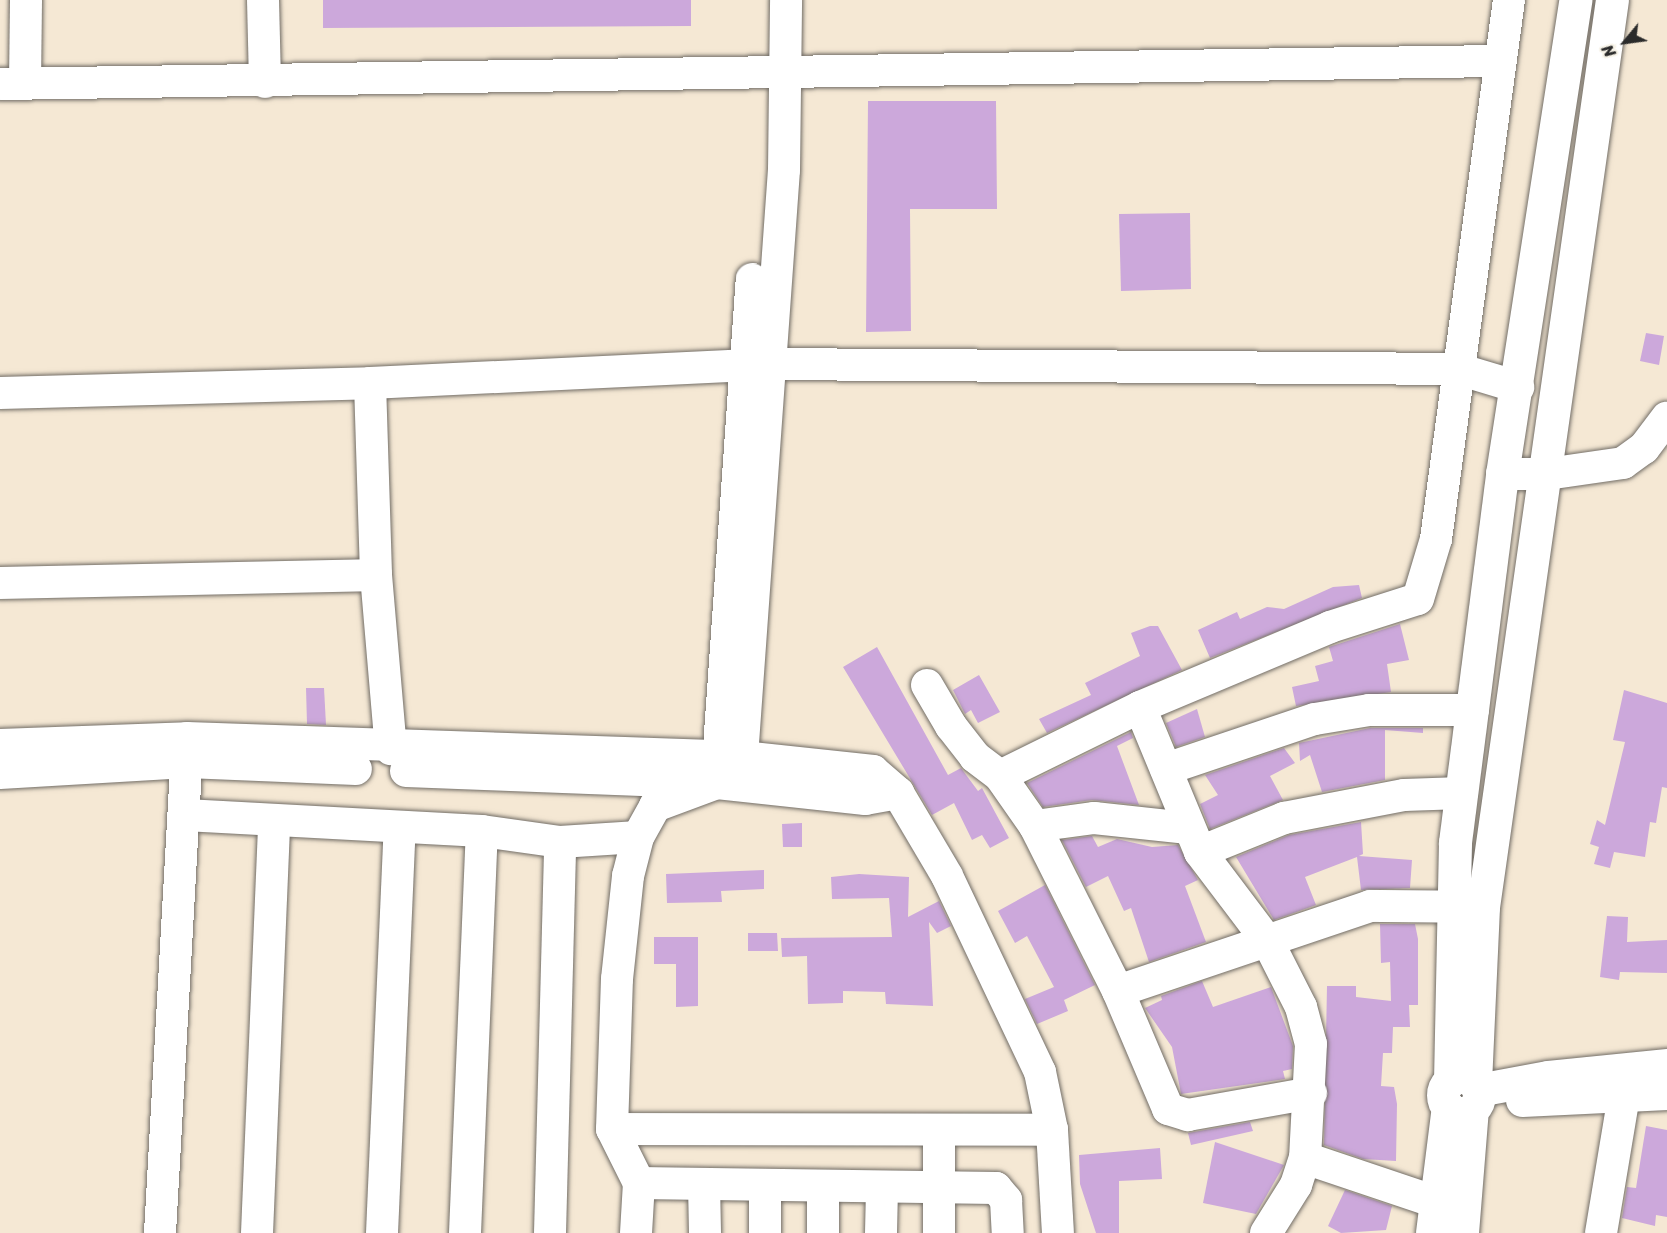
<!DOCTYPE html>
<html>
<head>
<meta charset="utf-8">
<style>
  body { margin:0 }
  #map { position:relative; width:1667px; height:1233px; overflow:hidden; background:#f5e8d4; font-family:Sriracha,sans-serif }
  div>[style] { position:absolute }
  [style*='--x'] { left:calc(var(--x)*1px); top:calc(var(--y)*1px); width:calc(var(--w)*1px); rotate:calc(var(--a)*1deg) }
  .building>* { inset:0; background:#cca8db }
  .roads { filter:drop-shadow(0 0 2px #726d66) drop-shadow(0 0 2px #726d66) }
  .minor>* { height:32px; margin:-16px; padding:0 16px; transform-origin:16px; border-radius:16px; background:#fff }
  .major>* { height:33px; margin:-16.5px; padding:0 16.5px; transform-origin:16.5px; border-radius:16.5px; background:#fff }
  .major>.ring { margin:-16.5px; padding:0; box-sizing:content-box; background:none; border:33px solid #fff; border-radius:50% }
  span { translate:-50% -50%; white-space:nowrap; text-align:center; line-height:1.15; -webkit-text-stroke:5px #f7f3e8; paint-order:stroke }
  .north { position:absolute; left:1595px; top:12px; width:60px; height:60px; -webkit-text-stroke:4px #f7f3e8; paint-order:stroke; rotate:241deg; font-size:16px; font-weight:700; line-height:24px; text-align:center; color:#2b2b2b }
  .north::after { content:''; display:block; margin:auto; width:21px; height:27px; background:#2b2b2b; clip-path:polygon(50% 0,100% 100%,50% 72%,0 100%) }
</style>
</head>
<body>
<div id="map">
  <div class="building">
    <div style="clip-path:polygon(323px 0,691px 0,691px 26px,323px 28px)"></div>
    <div style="clip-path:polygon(868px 101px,996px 101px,997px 209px,910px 209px,911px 331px,866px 332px)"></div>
    <div style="clip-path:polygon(1190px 213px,1191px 289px,1121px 291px,1119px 214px)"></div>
    <div style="clip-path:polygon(1646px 333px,1664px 336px,1659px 365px,1640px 361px)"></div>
    <div style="clip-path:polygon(1359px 585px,1362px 598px,1210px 658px,1198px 630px,1237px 612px,1240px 619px,1267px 607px,1284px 609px,1333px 587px)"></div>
    <div style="clip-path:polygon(1400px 624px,1409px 660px,1387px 664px,1391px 692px,1296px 706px,1292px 687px,1319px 681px,1315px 666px,1333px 661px,1329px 647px)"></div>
    <div style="clip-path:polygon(1150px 626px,1158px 626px,1182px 670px,1047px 733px,1039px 719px,1091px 695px,1085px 683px,1140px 656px,1131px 633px)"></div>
    <div style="clip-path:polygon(877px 647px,948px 775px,961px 768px,978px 791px,982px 788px,1009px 838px,990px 848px,982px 835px,972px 840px,954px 803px,932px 815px,843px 667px)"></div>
    <div style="clip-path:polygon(979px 675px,1000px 712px,978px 723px,971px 710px,965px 714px,953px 690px)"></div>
    <div style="clip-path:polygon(306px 688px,324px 688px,326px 725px,307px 724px)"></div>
    <div style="clip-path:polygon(1624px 690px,1667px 703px,1667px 788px,1662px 787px,1656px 823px,1650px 822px,1645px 857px,1614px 852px,1610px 868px,1594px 864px,1599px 847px,1590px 844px,1597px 820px,1605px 825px,1625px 742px,1613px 740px)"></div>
    <div style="clip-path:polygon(1197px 709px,1205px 737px,1176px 747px,1166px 723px)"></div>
    <div style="clip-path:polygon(1370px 728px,1423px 728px,1423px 733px,1385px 730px,1385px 780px,1322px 792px,1310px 755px,1300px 761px,1299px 743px)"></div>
    <div style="clip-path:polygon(1131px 732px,1133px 738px,1117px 746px,1139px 805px,1092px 800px,1043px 807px,1027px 783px)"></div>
    <div style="clip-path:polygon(1284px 748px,1295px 763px,1270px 776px,1283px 800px,1210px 829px,1200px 804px,1218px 795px,1205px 775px)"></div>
    <div style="clip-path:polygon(1361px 822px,1363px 854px,1359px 856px,1412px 860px,1410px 888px,1361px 890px,1357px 857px,1305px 877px,1316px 905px,1274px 920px,1236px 857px,1289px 835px)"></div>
    <div style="clip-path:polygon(802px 823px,802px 847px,783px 847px,782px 824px)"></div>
    <div style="clip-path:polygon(1092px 836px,1098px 847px,1117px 839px,1152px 847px,1178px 845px,1198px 880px,1185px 886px,1206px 942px,1149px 962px,1131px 908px,1124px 911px,1108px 876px,1086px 887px,1062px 840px)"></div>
    <div style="clip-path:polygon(764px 870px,764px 889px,721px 891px,722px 902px,667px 903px,666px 874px)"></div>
    <div style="clip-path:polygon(859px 874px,909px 877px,908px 917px,939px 901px,951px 926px,937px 933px,929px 922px,933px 1006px,886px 1004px,885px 992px,843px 991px,843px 1003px,808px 1004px,807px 956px,782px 957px,781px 938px,892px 937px,889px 898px,832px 899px,831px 877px)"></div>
    <div style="clip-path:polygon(1045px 885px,1095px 985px,1064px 1000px,1068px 1011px,1037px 1024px,1025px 999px,1054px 987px,1027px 936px,1015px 943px,998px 911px)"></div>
    <div style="clip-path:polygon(1607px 916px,1628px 917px,1627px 942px,1667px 940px,1667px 973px,1620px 972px,1619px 980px,1600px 977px)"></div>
    <div style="clip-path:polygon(1380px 924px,1415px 924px,1418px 939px,1418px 1005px,1409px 1005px,1410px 1027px,1393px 1027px,1392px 1053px,1383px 1053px,1381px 1086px,1394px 1087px,1397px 1104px,1396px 1161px,1363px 1159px,1324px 1145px,1327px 986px,1356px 986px,1356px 997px,1391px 1001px,1390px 962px,1381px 963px)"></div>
    <div style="clip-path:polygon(748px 933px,777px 933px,778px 951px,748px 951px)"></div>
    <div style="clip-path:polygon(654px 937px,698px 937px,698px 1006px,676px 1007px,676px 964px,654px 964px)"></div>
    <div style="clip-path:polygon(1202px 981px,1213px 1007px,1271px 987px,1293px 1046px,1292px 1069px,1283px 1071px,1285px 1079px,1181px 1094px,1172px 1047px,1145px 1008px,1162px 1000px,1161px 996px)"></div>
    <div style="clip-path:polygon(1250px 1122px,1253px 1131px,1191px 1145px,1188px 1133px)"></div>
    <div style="clip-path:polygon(1646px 1126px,1667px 1130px,1667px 1217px,1656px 1215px,1655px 1226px,1622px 1218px,1627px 1187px,1636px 1188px)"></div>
    <div style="clip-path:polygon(1215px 1142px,1284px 1165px,1256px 1214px,1203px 1203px)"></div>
    <div style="clip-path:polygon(1160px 1148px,1162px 1179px,1119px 1181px,1119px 1233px,1096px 1233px,1080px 1184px,1079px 1155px)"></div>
    <div style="clip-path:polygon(1345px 1190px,1392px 1206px,1386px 1230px,1341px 1233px,1328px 1226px)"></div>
  </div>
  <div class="roads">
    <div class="minor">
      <div style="--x:263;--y:0;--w:82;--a:88.6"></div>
      <div style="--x:25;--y:83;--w:83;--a:-89.3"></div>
      <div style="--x:0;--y:84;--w:1500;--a:-0.88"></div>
      <div style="--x:370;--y:383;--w:192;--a:88.2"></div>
      <div style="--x:376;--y:575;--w:175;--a:85.1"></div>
      <div style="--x:0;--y:393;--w:370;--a:-1.5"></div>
      <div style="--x:370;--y:383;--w:396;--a:-2.7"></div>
      <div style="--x:766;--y:364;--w:692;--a:0.41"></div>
      <div style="--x:1458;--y:369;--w:63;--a:16.7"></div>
      <div style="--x:1502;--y:474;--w:45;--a:0"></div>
      <div style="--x:1547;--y:474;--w:77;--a:-8.2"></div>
      <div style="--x:1623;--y:463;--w:26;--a:-36"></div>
      <div style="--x:1644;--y:448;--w:38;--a:-53"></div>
      <div style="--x:0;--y:583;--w:376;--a:-1.2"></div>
      <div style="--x:927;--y:685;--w:48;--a:59.7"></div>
      <div style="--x:951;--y:726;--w:39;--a:52"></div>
      <div style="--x:975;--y:757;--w:31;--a:37"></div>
      <div style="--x:1000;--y:776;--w:61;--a:55"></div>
      <div style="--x:1035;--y:826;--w:185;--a:63.3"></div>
      <div style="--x:1118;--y:991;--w:128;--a:67"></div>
      <div style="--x:1168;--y:1109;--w:21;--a:17"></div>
      <div style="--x:1188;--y:1115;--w:125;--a:-10.1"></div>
      <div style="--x:1140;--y:707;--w:157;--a:67.5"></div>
      <div style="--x:1200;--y:852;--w:113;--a:52.9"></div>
      <div style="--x:1268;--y:942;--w:73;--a:63.1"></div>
      <div style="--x:1301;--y:1007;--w:38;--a:75"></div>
      <div style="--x:1311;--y:1044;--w:114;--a:93"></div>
      <div style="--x:0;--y:745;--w:187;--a:-2.1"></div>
      <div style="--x:187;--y:738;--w:555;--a:1.96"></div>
      <div style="--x:742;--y:757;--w:132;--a:6.1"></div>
      <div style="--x:873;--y:771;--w:33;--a:41"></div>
      <div style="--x:898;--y:793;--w:96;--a:59.4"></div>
      <div style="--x:947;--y:876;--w:217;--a:64.6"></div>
      <div style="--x:1040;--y:1072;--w:59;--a:78.3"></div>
      <div style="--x:1052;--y:1130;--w:103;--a:86.7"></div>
      <div style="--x:1166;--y:769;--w:157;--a:-18.6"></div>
      <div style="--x:1315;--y:719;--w:55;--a:-9.5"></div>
      <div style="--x:1369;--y:710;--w:104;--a:0"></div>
      <div style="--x:406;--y:771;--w:311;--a:2.2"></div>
      <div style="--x:717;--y:783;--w:149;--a:6.2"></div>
      <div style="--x:865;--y:799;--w:34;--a:-10"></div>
      <div style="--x:0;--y:773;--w:187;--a:-3.4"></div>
      <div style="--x:187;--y:762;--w:169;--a:2.4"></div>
      <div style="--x:717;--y:776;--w:498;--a:-86"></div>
      <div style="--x:1000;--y:776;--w:156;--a:-26.2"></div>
      <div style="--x:1140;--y:707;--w:206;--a:-22.8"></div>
      <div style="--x:1330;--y:627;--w:92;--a:-17.7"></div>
      <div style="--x:1418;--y:599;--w:63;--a:-73.3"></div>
      <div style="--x:1436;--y:539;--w:544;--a:-82.29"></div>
      <div style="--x:185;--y:815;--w:297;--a:3.1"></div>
      <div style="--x:482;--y:831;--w:79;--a:8"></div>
      <div style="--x:560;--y:842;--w:78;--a:-3.7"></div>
      <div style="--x:1035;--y:826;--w:60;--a:-7.7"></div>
      <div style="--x:1094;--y:818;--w:95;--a:6.1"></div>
      <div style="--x:1200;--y:852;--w:91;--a:-22"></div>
      <div style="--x:1284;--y:818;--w:122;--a:-10.9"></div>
      <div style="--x:1404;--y:795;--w:58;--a:-2"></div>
      <div style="--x:1118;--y:991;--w:266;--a:-18.6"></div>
      <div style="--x:1370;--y:906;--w:109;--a:0.5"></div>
      <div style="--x:612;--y:1129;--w:440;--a:0.1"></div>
      <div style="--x:939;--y:1131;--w:102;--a:90"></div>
      <div style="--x:639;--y:1183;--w:357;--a:0.8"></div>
      <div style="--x:996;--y:1188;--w:16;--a:50"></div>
      <div style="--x:1006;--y:1200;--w:33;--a:87"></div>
      <div style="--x:704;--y:1184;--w:49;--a:88.8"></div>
      <div style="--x:160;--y:1233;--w:491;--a:-86.8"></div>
      <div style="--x:257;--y:1233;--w:410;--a:-87.6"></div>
      <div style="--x:382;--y:1233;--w:405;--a:-87.5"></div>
      <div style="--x:465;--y:1233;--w:402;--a:-87.6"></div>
      <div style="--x:550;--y:1233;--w:391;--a:-88.5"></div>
      <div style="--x:636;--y:1233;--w:50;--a:-86.6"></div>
      <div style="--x:639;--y:1183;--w:60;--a:-116.6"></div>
      <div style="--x:612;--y:1129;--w:150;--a:-88.1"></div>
      <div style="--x:617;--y:979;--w:104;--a:-83.9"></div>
      <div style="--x:628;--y:876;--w:40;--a:-75.6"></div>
      <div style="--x:638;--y:837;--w:35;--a:-61"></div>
      <div style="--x:655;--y:806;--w:66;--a:-20.4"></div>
      <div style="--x:717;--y:783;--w:36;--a:-46"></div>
      <div style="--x:742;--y:757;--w:589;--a:-85.91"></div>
      <div style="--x:784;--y:170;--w:170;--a:-89.3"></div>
      <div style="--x:765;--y:1233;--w:47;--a:-90"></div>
      <div style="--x:823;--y:1233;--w:46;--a:-90"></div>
      <div style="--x:881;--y:1233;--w:45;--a:-88.7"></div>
      <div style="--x:1266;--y:1233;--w:57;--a:-58"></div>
      <div style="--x:1296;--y:1185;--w:28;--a:-72"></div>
      <div style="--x:1305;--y:1158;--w:138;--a:18.6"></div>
      <div style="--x:1432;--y:1233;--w:128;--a:-82.8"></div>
      <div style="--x:1463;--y:1233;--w:124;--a:-85.4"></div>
      <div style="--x:1601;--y:1233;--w:139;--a:-80.5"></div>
    </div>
    <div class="major">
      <div class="ring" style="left:1443px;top:1077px;width:3px;height:3px"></div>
      <div style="--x:1450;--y:1081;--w:239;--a:-88.8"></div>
      <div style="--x:1455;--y:842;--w:371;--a:-82.7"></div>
      <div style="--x:1502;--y:474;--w:480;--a:-81.2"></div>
      <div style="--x:1475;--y:1083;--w:176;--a:-87.4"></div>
      <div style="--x:1483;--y:907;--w:916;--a:-81.91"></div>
      <div style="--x:1478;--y:1090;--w:71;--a:-10.5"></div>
      <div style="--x:1548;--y:1077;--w:120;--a:-5.8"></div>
      <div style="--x:1522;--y:1100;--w:145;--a:-2.8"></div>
    </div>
  </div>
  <div class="north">N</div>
</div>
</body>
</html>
